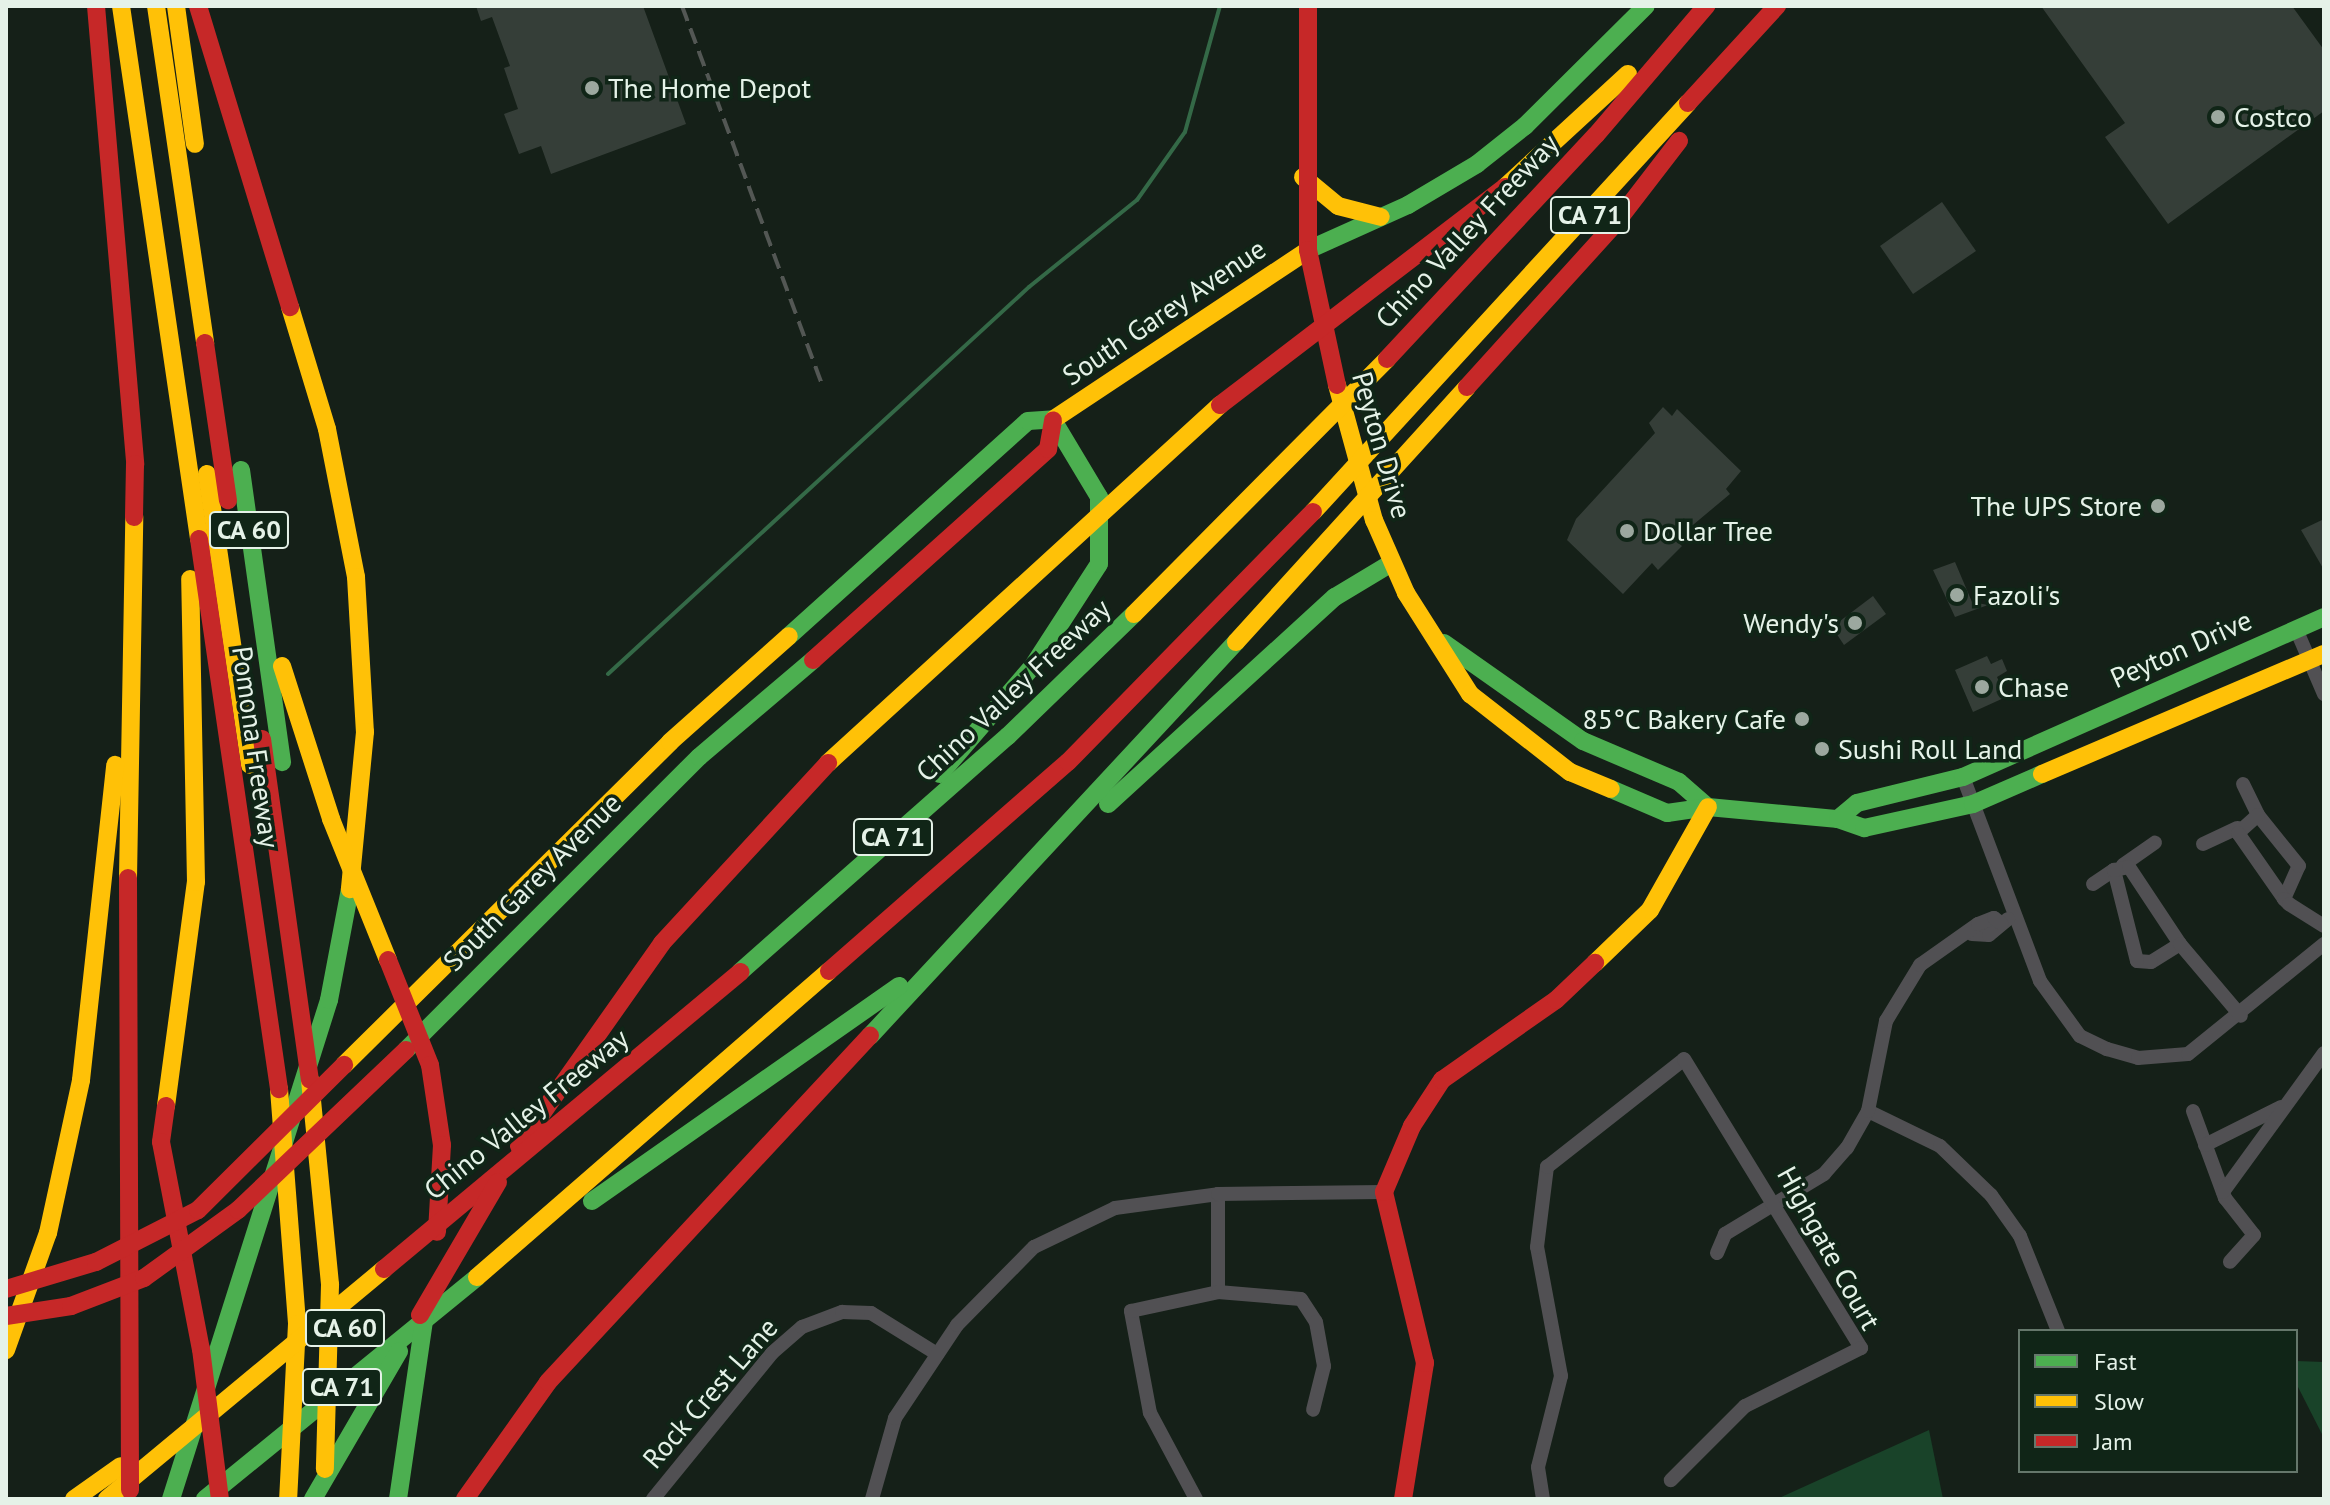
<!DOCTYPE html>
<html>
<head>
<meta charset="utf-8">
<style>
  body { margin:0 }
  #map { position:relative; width:2330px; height:1505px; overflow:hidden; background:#152018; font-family:"PT Sans",sans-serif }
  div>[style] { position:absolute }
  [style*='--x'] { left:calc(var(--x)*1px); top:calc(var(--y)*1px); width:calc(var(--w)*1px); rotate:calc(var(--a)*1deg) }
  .green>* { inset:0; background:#194329 }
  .stream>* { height:4px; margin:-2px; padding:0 2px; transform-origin:2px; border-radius:2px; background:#346947 }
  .building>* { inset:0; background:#353e38 }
  .street>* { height:14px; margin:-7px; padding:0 7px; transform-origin:7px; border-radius:7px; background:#515053 }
  .fast>* { height:18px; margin:-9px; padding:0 9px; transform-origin:9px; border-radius:9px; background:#4caf50 }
  .slow>* { height:18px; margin:-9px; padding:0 9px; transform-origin:9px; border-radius:9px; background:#ffc107 }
  .jam>* { height:18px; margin:-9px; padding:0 9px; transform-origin:9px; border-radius:9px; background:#c62828 }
  .rail>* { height:4px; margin-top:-2px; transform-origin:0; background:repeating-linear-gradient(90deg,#535754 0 16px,transparent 0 24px) }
  .dots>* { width:22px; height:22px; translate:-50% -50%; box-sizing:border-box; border:4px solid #102517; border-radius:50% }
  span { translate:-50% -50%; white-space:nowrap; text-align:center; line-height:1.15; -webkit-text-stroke:7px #102517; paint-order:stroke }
  .shield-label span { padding:2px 6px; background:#102517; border:2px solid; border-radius:6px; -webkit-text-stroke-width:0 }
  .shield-label { font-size:26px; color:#e5f2e8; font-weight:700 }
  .poi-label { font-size:28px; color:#e5f2e8 }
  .left { translate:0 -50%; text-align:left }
  .right { translate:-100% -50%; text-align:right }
  .street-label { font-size:28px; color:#e5f2e8 }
  .frame { position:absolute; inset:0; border:8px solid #e5f2e8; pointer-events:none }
  .legend { position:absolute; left:2018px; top:1329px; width:280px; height:144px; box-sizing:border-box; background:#102517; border:2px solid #65776b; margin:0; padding:10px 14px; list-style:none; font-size:24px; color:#e5f2e8 }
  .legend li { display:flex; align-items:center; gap:16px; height:40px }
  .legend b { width:40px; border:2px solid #65776b }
</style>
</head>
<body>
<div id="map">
  <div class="green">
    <div style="clip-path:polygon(2296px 1361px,2324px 1362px,2324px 1438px,2296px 1383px)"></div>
    <div style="clip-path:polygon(1929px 1430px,1943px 1499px,1777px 1499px)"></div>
  </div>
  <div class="stream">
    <div style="--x:608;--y:674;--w:572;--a:-42.59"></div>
    <div style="--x:1029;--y:287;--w:139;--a:-38.9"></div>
    <div style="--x:1137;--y:200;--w:83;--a:-54.8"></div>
    <div style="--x:1185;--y:132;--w:131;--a:-74.5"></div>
  </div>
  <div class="building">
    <div style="clip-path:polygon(476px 6px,643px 6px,686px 124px,551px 174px,541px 146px,519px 154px,504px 114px,518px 109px,504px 68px,510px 66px,492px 17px,481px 21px)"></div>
    <div style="clip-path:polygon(2041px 6px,2292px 6px,2324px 50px,2324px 111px,2168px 224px,2105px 137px,2125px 123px)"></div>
    <div style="clip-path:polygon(1942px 202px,1976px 251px,1913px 294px,1880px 246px)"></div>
    <div style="clip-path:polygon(1663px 407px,1672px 416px,1677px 409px,1741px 471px,1726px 489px,1730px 494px,1675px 540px,1682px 546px,1658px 570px,1652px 563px,1623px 594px,1567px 540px,1576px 519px,1655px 433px,1649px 423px)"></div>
    <div style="clip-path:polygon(2324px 519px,2324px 570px,2301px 530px)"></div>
    <div style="clip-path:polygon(1955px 562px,1972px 602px,1988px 605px,1955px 617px,1933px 570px)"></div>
    <div style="clip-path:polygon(1873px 596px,1886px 614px,1844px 645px,1832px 627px)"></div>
    <div style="clip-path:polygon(1987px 656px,1991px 664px,2002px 659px,2007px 671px,1997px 677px,2006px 697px,1973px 712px,1955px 670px)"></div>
  </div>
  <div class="street">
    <div style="--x:2296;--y:629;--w:71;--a:66.7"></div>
    <div style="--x:1963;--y:777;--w:218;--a:69.3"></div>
    <div style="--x:2040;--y:981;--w:68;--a:54"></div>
    <div style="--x:2080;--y:1036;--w:30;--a:26"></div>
    <div style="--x:2107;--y:1049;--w:32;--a:16"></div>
    <div style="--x:2138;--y:1058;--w:50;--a:-4.6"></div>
    <div style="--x:2188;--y:1054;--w:175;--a:-39"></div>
    <div style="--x:2243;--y:784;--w:34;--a:64"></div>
    <div style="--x:2203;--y:844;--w:38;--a:-25"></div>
    <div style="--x:2123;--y:865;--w:39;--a:-35"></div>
    <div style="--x:2093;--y:884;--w:25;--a:-34"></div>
    <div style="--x:2284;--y:899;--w:36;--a:-66"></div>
    <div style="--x:2299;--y:866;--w:65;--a:-128.8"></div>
    <div style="--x:2258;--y:815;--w:27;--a:138"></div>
    <div style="--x:2238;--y:833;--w:80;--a:55.1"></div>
    <div style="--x:2284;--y:899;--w:7;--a:45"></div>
    <div style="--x:2289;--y:904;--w:41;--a:32.2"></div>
    <div style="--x:1972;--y:934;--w:17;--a:3"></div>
    <div style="--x:1989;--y:935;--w:25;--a:-40"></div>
    <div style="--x:2180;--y:944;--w:34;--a:148"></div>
    <div style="--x:2151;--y:962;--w:14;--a:-176"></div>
    <div style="--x:2137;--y:961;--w:94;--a:-104.2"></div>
    <div style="--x:2114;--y:870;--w:15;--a:-11"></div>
    <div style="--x:2129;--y:867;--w:92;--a:56.5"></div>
    <div style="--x:2180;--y:944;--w:94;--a:49.7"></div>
    <div style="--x:1868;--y:1111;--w:80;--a:25.9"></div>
    <div style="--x:1940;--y:1146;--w:71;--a:43.9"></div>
    <div style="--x:1991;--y:1195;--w:50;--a:54.7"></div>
    <div style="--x:2020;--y:1236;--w:102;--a:68.2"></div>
    <div style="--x:2193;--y:1111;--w:93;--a:69.8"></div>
    <div style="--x:2225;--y:1198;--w:47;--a:51.9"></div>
    <div style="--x:2254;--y:1235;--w:36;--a:132"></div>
    <div style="--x:2205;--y:1145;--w:85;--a:-26.6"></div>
    <div style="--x:2223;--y:1192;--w:172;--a:-54"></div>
    <div style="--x:1218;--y:1194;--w:98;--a:90"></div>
    <div style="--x:1717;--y:1253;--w:21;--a:-67"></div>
    <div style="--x:1725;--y:1234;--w:116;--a:-31.2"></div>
    <div style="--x:1824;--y:1174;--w:35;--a:-49"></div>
    <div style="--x:1847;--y:1148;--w:43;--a:-60.4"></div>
    <div style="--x:1868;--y:1111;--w:92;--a:-78.7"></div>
    <div style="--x:1886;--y:1021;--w:66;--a:-58.7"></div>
    <div style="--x:1920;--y:965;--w:71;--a:-35.3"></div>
    <div style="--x:1978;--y:924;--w:17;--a:-21"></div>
    <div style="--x:1994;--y:918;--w:9;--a:36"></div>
    <div style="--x:653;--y:1499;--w:188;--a:-50.8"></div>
    <div style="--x:772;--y:1353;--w:40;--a:-41"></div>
    <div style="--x:802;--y:1327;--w:43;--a:-20.6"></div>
    <div style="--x:842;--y:1312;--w:29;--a:2"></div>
    <div style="--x:871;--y:1313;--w:78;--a:31.8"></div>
    <div style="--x:872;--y:1499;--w:84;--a:-74.1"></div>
    <div style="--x:895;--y:1418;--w:112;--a:-56.3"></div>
    <div style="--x:957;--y:1325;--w:110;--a:-45.4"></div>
    <div style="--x:1034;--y:1247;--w:90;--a:-25.7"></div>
    <div style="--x:1115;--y:1208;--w:104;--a:-7.7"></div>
    <div style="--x:1218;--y:1194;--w:166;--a:-0.7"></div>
    <div style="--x:1196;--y:1499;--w:98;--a:-118.1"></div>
    <div style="--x:1150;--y:1413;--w:104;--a:-100.6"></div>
    <div style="--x:1131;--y:1311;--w:89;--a:-12.3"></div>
    <div style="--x:1218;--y:1292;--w:83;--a:4.8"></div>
    <div style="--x:1301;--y:1299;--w:27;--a:57"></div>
    <div style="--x:1316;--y:1322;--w:45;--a:79.7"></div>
    <div style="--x:1324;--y:1366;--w:45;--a:104"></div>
    <div style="--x:1543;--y:1499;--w:32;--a:-99"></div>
    <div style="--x:1538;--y:1467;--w:94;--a:-75.8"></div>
    <div style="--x:1561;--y:1376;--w:131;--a:-100.5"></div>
    <div style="--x:1537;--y:1247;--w:81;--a:-82.9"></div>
    <div style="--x:1547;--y:1167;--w:174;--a:-38.2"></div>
    <div style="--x:1684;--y:1059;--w:339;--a:58.5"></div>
    <div style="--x:1861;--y:1348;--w:130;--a:153.4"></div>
    <div style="--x:1745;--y:1406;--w:105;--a:135"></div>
  </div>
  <div class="fast">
    <div style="--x:1308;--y:250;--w:110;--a:-24.2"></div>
    <div style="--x:1408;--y:205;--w:80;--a:-30.7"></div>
    <div style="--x:1477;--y:164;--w:61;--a:-38.4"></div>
    <div style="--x:1525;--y:126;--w:170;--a:-44.8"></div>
    <div style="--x:241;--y:470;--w:295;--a:82"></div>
    <div style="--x:789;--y:636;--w:321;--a:-42"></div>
    <div style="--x:1028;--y:421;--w:26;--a:-4"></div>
    <div style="--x:1444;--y:643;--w:170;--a:35.2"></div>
    <div style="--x:1583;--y:741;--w:104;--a:23.1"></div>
    <div style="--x:1679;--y:782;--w:38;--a:41"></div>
    <div style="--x:940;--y:774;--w:143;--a:-49.3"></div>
    <div style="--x:1033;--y:666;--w:121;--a:-57.1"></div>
    <div style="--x:1099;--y:564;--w:67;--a:-90"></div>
    <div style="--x:1099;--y:497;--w:90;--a:-120.9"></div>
    <div style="--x:1611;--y:789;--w:61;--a:23.2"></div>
    <div style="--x:1667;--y:813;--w:41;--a:-8.3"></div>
    <div style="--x:1708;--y:807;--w:131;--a:5.3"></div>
    <div style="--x:1838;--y:819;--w:28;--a:19"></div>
    <div style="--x:1864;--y:828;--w:112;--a:-12.4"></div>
    <div style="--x:1973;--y:804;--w:75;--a:-23.5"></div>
    <div style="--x:1108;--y:804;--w:307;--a:-42.4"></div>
    <div style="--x:1335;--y:597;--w:64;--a:-31"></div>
    <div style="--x:1838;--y:819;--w:25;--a:-40"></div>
    <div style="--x:1857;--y:803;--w:109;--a:-13.8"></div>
    <div style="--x:1963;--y:777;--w:395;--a:-23.9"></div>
    <div style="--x:740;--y:972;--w:357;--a:-41.4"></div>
    <div style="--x:1008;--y:736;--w:175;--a:-44.1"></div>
    <div style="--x:870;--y:1036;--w:538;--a:-47.11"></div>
    <div style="--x:406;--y:1050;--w:414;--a:-45"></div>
    <div style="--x:699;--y:757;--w:150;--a:-40.4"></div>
    <div style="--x:592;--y:1201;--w:375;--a:-35"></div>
    <div style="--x:171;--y:1499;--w:523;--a:-72.43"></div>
    <div style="--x:329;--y:1000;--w:113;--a:-79.3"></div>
    <div style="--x:205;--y:1499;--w:351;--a:-39.2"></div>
    <div style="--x:313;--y:1499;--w:171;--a:-59.8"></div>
    <div style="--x:398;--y:1499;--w:188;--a:-81.7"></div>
  </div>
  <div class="slow">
    <div style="--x:121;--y:6;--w:539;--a:81.67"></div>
    <div style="--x:156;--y:6;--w:341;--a:81.7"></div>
    <div style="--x:176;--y:6;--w:139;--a:82.2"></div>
    <div style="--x:1303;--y:177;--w:45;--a:39.6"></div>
    <div style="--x:1338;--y:206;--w:44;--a:14.3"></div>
    <div style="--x:1505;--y:187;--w:167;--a:-42.6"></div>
    <div style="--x:290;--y:307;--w:127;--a:73.1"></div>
    <div style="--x:327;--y:429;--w:151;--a:78.9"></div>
    <div style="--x:356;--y:577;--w:155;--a:86.7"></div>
    <div style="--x:365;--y:732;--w:158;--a:95.5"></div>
    <div style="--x:1337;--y:385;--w:140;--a:74.7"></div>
    <div style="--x:1374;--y:520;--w:80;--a:66.3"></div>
    <div style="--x:1406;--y:593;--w:120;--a:57.6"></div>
    <div style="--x:1470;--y:694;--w:127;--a:38"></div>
    <div style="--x:1570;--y:772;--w:44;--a:22.5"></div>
    <div style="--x:1054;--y:419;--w:305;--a:-33.6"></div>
    <div style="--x:207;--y:474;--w:294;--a:81.6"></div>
    <div style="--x:1313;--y:512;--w:555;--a:-47.48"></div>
    <div style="--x:1134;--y:614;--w:359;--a:-45.2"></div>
    <div style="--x:1236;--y:642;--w:344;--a:-47.8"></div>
    <div style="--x:282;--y:666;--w:161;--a:72.2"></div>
    <div style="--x:331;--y:819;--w:152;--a:68"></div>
    <div style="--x:828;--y:763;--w:531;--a:-42.4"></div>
    <div style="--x:2042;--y:774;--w:306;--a:-23.1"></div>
    <div style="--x:128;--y:878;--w:361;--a:-89"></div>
    <div style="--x:1595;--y:963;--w:76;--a:-43.9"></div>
    <div style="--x:1650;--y:910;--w:118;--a:-60.6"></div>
    <div style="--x:344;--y:1065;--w:459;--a:-44.7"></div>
    <div style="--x:670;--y:742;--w:159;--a:-41.7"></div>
    <div style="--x:310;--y:1080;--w:206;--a:84.4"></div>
    <div style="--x:330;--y:1285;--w:184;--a:91.6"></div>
    <div style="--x:279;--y:1089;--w:236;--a:85.6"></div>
    <div style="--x:297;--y:1324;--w:175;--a:92.9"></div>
    <div style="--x:166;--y:1106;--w:226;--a:-82.4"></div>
    <div style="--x:196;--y:882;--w:303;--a:-91.1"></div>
    <div style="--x:477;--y:1277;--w:466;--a:-41"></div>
    <div style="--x:6;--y:1350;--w:124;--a:-70.3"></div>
    <div style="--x:48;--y:1233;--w:157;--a:-77.8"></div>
    <div style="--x:81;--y:1080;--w:317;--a:-83.8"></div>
    <div style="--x:74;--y:1499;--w:57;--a:-35.1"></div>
    <div style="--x:107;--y:1499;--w:360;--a:-39.7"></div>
  </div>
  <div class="jam">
    <div style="--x:96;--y:6;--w:460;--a:85.1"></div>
    <div style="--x:135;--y:464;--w:53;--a:91.1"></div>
    <div style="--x:198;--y:6;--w:315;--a:73"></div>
    <div style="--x:1308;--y:6;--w:244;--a:90"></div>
    <div style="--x:1308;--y:250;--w:138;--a:77.9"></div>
    <div style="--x:1688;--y:103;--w:132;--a:-47.5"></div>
    <div style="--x:205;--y:343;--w:159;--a:81.7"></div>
    <div style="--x:1387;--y:359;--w:306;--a:-47"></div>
    <div style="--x:1596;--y:135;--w:170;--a:-49.5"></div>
    <div style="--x:1467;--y:387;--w:220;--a:-47.8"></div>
    <div style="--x:1615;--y:224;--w:105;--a:-52.4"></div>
    <div style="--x:1220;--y:405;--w:359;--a:-37.4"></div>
    <div style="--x:199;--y:539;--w:556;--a:81.72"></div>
    <div style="--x:813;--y:660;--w:316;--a:-41.9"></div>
    <div style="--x:1048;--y:449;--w:29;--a:-80"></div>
    <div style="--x:262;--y:739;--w:344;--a:82"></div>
    <div style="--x:128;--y:878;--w:612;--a:89.81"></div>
    <div style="--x:388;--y:960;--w:113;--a:68.2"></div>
    <div style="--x:430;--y:1065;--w:81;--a:81.5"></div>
    <div style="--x:442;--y:1145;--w:87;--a:93.3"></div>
    <div style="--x:829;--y:971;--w:317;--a:-41.2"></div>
    <div style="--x:1068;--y:762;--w:350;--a:-45.6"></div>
    <div style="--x:166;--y:1106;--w:36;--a:98"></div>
    <div style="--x:161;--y:1142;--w:211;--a:79.1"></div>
    <div style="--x:201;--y:1349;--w:151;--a:82.8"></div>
    <div style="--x:519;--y:1146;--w:248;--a:-54.8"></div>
    <div style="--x:662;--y:943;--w:245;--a:-47.3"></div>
    <div style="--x:384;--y:1269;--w:464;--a:-39.8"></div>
    <div style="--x:6;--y:1289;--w:94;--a:-16.7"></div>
    <div style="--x:96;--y:1262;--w:114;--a:-27"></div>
    <div style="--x:198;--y:1210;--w:206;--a:-44.8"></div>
    <div style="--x:420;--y:1315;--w:154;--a:-59.6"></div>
    <div style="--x:6;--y:1316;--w:66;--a:-8.7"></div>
    <div style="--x:71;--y:1306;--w:78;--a:-21"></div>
    <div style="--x:144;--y:1278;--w:116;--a:-35.9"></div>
    <div style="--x:238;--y:1210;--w:232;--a:-43.6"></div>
    <div style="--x:465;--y:1499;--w:143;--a:-54.6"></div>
    <div style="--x:548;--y:1382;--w:473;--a:-47.1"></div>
    <div style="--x:1403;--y:1499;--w:138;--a:-80.8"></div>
    <div style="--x:1425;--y:1363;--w:176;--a:-103.5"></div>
    <div style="--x:1384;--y:1192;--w:72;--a:-67"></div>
    <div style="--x:1412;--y:1126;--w:55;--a:-56.9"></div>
    <div style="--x:1442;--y:1080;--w:139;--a:-35.1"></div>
    <div style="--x:1556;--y:1000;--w:54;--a:-43.5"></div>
  </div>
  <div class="rail">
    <div style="--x:682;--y:6;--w:407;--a:69.7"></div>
  </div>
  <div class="dots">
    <div style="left:592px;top:88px;background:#9ca89f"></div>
    <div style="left:2218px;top:117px;background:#9ca89f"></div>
    <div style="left:2158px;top:506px;background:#9ca89f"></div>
    <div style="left:1627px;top:531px;background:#9ca89f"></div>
    <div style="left:1957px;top:595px;background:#9ca89f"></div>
    <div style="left:1855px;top:623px;background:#9ca89f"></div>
    <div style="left:1982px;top:687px;background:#9ca89f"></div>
    <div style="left:1802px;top:719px;background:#9ca89f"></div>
    <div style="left:1822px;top:749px;background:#9ca89f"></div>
  </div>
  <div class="shield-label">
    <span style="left:1590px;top:215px">CA 71</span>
    <span style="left:249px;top:530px">CA 60</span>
    <span style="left:893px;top:837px">CA 71</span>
    <span style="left:345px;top:1328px">CA 60</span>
    <span style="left:342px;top:1387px">CA 71</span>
  </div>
  <div class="poi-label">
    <span class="left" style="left:608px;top:88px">The Home Depot</span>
    <span class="left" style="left:2234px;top:117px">Costco</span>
    <span class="right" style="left:2142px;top:506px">The UPS Store</span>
    <span class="left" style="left:1643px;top:531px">Dollar Tree</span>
    <span class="left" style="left:1973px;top:595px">Fazoli's</span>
    <span class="right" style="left:1839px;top:623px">Wendy's</span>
    <span class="left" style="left:1998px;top:687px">Chase</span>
    <span class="right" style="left:1786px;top:719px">85°C Bakery Cafe</span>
    <span class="left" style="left:1838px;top:749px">Sushi Roll Land</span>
  </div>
  <div class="street-label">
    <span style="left:1467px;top:231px;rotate:-47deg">Chino Valley Freeway</span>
    <span style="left:1164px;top:312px;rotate:-34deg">South Garey Avenue</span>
    <span style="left:1382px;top:445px;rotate:74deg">Peyton Drive</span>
    <span style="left:2181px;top:649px;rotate:-24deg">Peyton Drive</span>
    <span style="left:1013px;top:690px;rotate:-43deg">Chino Valley Freeway</span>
    <span style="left:256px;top:747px;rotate:82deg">Pomona Freeway</span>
    <span style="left:532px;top:882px;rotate:-45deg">South Garey Avenue</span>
    <span style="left:526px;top:1114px;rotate:-39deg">Chino Valley Freeway</span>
    <span style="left:1829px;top:1248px;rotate:61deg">Highgate Court</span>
    <span style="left:710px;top:1393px;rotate:-49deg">Rock Crest Lane</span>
  </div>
  <div class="frame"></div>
  <ul class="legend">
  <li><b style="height:10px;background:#4caf50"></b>Fast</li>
  <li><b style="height:10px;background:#ffc107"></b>Slow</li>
  <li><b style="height:10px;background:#c62828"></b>Jam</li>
  </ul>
</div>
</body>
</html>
